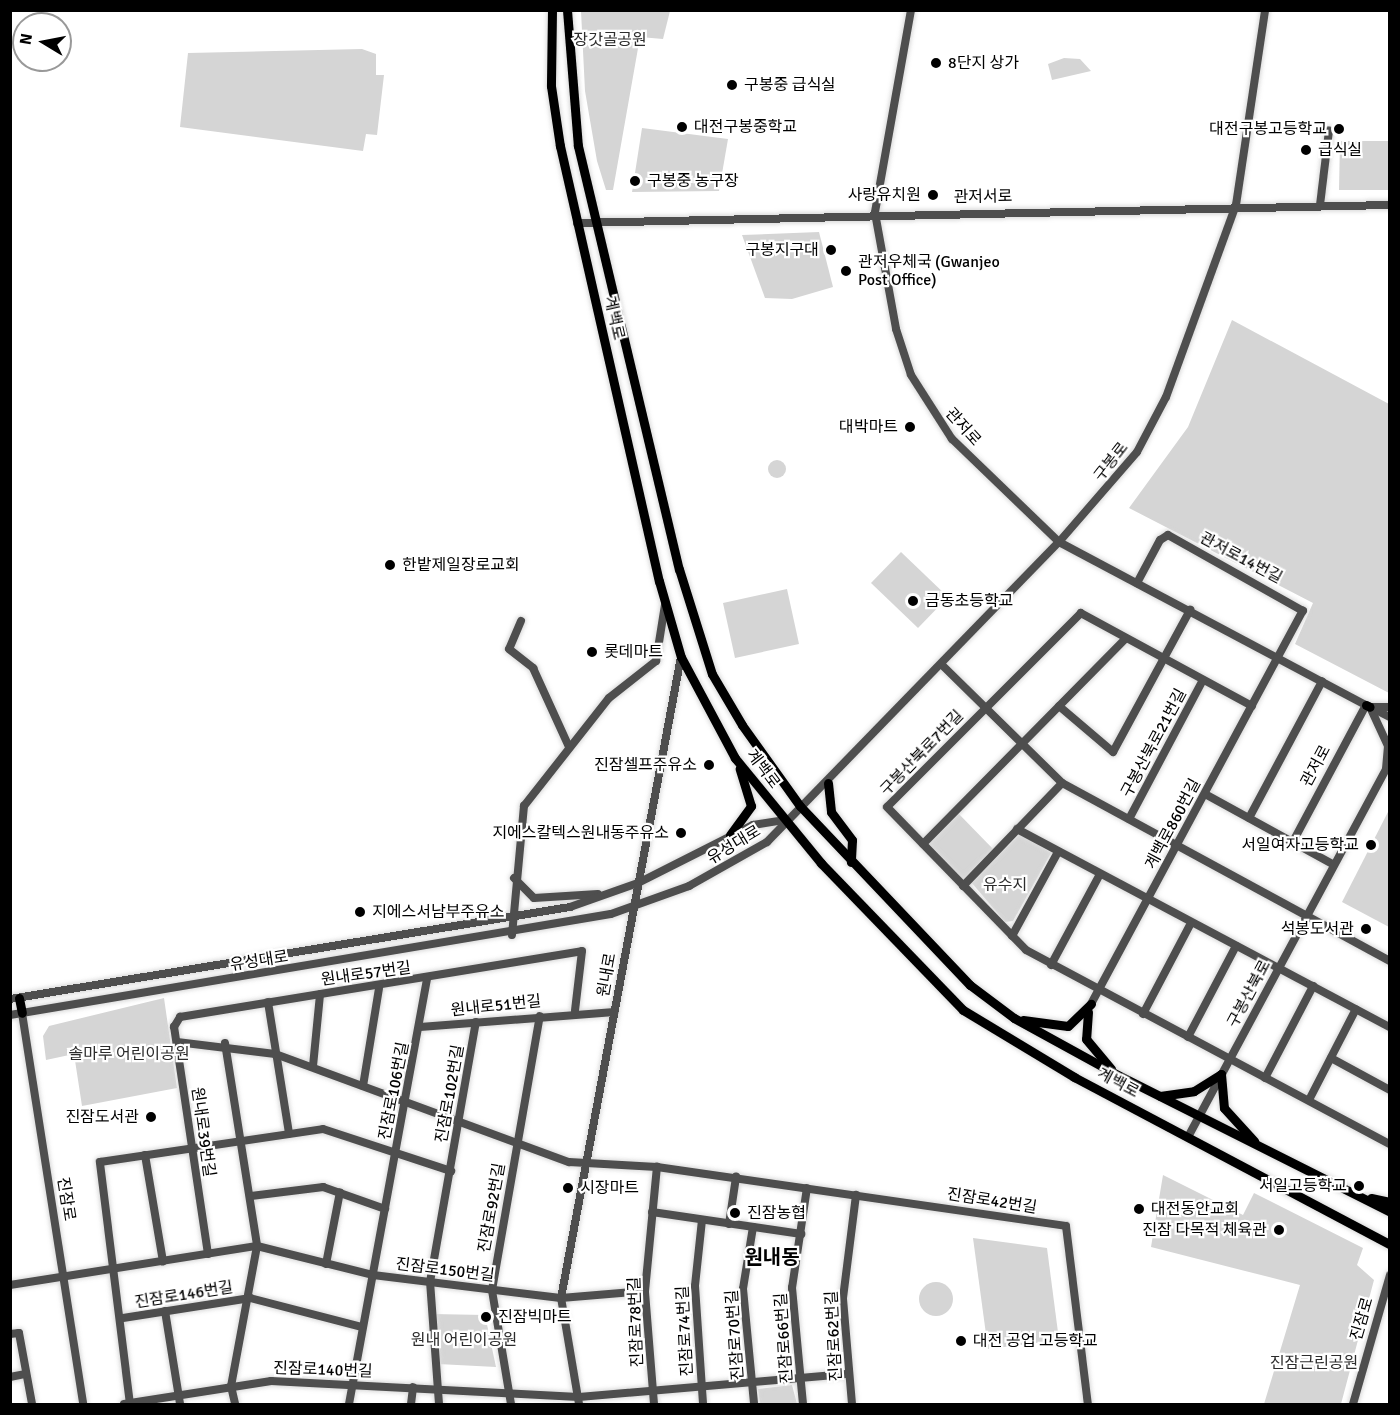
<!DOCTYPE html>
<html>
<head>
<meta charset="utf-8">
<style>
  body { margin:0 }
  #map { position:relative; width:1400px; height:1415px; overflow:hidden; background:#fff; font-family:Signika,"Noto Sans KR",sans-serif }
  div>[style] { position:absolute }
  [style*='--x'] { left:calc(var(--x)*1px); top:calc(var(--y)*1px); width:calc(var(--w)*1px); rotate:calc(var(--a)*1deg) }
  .green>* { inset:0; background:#d5d5d5 }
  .round { border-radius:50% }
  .roads { filter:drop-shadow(0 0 2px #dbdbdb) drop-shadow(0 0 2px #dbdbdb) }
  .minor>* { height:8px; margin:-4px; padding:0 4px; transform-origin:4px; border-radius:4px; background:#4e4e4e }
  .major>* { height:9px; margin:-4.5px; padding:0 4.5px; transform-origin:4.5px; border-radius:4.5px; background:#000 }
  .dots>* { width:16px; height:16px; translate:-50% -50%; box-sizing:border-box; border:3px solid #fff; border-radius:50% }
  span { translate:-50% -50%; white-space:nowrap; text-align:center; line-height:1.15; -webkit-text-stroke:4.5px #fff; paint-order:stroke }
  .park-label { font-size:16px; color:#2c2c2c }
  .poi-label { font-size:16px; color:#000 }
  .left { translate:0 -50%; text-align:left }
  .right { translate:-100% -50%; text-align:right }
  .street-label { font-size:16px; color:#000 }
  .quarter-label { font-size:20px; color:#000; font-weight:700 }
  .frame { position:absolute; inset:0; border:12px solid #000; pointer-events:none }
  .north { position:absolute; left:12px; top:12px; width:60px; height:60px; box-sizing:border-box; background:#fff; border:2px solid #999; border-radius:50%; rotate:280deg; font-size:16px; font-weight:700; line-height:24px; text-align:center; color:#000 }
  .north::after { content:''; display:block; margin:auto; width:21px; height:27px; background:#000; clip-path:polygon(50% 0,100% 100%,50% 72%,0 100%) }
</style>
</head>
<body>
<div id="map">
  <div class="green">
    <div style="clip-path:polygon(581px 11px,670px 11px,663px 39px,640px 37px,613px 190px,606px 190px,597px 161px,585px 91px)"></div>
    <div style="clip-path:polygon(362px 49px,376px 54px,376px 75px,384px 75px,377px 135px,366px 134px,363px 151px,180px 127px,188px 53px)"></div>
    <div style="clip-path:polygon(1064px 58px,1080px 59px,1091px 71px,1052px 80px,1048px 64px)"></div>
    <div style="clip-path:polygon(642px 128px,728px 139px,719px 191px,632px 192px)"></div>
    <div style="clip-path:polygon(1340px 141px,1389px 141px,1388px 190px,1339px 190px)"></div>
    <div style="clip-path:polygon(819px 232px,833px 287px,792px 299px,765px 298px,742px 235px)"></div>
    <div style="clip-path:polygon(1232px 320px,1389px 404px,1389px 693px,1295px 644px,1313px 603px,1129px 508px,1188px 427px)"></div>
    <div class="round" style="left:768px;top:460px;width:18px;height:18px"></div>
    <div style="clip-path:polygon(901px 552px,948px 597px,918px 628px,871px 583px)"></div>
    <div style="clip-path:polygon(787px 589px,799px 644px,735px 658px,723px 603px)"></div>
    <div style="clip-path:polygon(1389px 810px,1389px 927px,1342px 902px)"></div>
    <div style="clip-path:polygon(957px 812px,994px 850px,964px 882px,927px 843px)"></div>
    <div style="clip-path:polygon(1021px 833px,1051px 853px,1013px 921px,1005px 922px,971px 882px)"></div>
    <div style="clip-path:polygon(164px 998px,177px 1088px,82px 1106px,74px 1054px,46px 1060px,43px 1036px,49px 1026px)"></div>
    <div style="clip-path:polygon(1163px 1175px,1243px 1215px,1254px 1193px,1363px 1248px,1357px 1265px,1374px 1280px,1341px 1404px,1264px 1404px,1300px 1285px,1151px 1247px)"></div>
    <div style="clip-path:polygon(973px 1238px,1047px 1248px,1059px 1340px,988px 1349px)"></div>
    <div class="round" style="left:919px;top:1282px;width:34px;height:34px"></div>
    <div style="clip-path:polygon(432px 1314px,485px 1315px,496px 1367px,438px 1364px)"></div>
    <div style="clip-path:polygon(792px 1385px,797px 1404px,760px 1404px,758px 1389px)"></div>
  </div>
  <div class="roads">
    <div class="minor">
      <div style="--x:911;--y:10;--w:206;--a:100.1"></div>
      <div style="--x:875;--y:213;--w:118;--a:79.7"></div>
      <div style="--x:896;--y:329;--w:48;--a:71.9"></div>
      <div style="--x:911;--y:375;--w:76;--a:57.4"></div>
      <div style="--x:952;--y:439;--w:149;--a:43.9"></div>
      <div style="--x:1059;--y:542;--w:348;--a:28"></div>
      <div style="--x:1366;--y:705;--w:155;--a:118.1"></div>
      <div style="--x:1320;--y:205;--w:75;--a:-83.1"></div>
      <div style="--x:577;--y:223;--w:813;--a:-1.27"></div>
      <div style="--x:521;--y:621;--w:30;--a:113"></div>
      <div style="--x:509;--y:649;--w:31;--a:38"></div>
      <div style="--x:533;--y:668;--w:87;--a:65.5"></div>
      <div style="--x:941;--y:664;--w:170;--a:44.5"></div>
      <div style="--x:1062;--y:783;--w:373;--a:28.5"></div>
      <div style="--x:1059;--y:706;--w:71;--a:40.4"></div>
      <div style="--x:1113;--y:752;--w:162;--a:-61.5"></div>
      <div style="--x:1252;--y:706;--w:195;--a:-151.5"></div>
      <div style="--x:1081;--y:613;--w:274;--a:135"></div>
      <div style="--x:887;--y:807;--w:199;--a:45.8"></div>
      <div style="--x:1026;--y:950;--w:412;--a:28.1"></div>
      <div style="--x:1370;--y:707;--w:43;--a:65.2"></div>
      <div style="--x:1388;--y:746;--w:22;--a:95"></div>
      <div style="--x:1370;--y:707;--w:22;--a:27"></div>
      <div style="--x:1372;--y:707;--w:18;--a:0"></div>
      <div style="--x:1205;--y:794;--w:147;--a:28.8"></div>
      <div style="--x:1249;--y:818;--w:155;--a:-61.9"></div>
      <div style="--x:1129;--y:819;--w:157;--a:-62"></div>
      <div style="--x:1017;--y:829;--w:422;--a:28"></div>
      <div style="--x:923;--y:844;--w:289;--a:-45.4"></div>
      <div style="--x:514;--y:878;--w:28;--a:45"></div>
      <div style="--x:534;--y:898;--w:64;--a:-3.6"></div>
      <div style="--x:963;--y:886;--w:143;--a:-46.1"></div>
      <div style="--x:512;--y:935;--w:130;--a:-84.7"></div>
      <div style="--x:524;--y:806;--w:137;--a:-51.8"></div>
      <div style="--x:609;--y:698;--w:60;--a:-38.2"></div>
      <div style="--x:656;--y:661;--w:57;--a:-80.9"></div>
      <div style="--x:1012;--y:936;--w:96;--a:-61.3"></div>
      <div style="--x:1051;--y:965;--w:103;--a:-61.7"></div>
      <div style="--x:10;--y:999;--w:568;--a:-9.33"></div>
      <div style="--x:570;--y:907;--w:72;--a:-19.4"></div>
      <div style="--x:638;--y:883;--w:129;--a:-26.8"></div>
      <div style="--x:753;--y:825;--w:31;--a:-9"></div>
      <div style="--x:268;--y:1002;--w:133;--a:80.9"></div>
      <div style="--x:1091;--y:1004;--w:447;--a:-61.7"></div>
      <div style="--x:1303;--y:611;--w:155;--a:-150.6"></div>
      <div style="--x:1168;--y:535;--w:9;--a:148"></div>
      <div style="--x:1160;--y:540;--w:49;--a:118.1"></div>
      <div style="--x:22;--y:1013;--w:396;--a:81.1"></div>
      <div style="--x:1143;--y:1014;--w:103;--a:-62.2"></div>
      <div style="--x:10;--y:1015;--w:609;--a:-9.54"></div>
      <div style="--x:611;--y:914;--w:83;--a:-19.7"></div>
      <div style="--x:689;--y:886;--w:90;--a:-29.4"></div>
      <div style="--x:767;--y:842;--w:419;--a:-45.8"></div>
      <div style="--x:1059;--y:542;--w:119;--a:-49.1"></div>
      <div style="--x:1137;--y:452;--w:62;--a:-62.2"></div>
      <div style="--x:1166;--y:397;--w:204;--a:-70"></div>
      <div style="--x:1236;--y:205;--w:197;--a:-81.5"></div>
      <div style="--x:420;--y:1027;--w:195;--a:-4.4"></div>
      <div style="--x:1188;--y:1037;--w:103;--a:-62.2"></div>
      <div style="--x:177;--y:1042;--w:99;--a:7"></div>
      <div style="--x:275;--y:1054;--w:313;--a:20.2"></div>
      <div style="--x:569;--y:1162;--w:88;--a:3.3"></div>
      <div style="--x:657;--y:1167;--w:413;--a:8.2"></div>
      <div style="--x:1066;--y:1226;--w:179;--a:83"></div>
      <div style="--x:225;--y:1043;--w:206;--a:81"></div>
      <div style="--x:257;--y:1246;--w:142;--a:100.5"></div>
      <div style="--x:231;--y:1386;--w:18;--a:77"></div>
      <div style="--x:1331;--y:1058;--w:67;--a:28.5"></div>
      <div style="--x:313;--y:1066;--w:72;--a:-84.4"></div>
      <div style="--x:1265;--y:1078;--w:104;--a:-62.4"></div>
      <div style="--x:363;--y:1086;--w:99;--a:-80.7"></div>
      <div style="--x:1309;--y:1100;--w:102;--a:-62.7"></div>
      <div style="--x:1188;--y:1137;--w:426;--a:-61.7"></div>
      <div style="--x:145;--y:1155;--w:108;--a:80.4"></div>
      <div style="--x:251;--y:1196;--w:73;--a:-7.1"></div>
      <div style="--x:323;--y:1187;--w:66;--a:19.5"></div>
      <div style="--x:652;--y:1212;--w:151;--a:8.4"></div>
      <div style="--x:702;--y:1220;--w:66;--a:96.1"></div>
      <div style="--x:695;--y:1286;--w:118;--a:86.1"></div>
      <div style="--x:729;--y:1224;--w:48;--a:-81.5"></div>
      <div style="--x:753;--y:1227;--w:63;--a:99.2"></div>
      <div style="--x:743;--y:1289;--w:116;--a:84.5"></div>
      <div style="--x:208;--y:1254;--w:230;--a:-98.5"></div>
      <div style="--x:174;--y:1027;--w:12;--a:-59"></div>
      <div style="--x:180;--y:1017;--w:407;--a:-9.3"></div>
      <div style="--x:582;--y:951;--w:60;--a:96.7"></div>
      <div style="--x:326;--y:1264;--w:73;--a:-79"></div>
      <div style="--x:10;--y:1285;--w:250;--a:-9"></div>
      <div style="--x:257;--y:1246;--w:120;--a:14"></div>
      <div style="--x:373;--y:1275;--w:189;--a:7"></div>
      <div style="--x:561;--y:1298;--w:84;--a:-4.8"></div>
      <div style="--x:165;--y:1311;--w:94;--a:80.8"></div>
      <div style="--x:123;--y:1318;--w:129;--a:-8.9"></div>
      <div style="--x:250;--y:1298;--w:116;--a:14.5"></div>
      <div style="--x:10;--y:1334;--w:9;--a:-6"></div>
      <div style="--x:19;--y:1333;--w:72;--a:79.6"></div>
      <div style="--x:10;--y:1377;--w:16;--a:-11"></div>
      <div style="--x:124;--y:1404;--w:149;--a:-8.9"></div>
      <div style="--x:271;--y:1381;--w:308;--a:3"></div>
      <div style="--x:579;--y:1397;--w:271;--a:-4.9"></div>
      <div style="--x:130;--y:1404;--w:244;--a:-97.1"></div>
      <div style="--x:100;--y:1162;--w:225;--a:-8.4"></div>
      <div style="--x:323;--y:1129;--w:135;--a:18.2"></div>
      <div style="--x:349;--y:1404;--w:433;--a:-79.6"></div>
      <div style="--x:411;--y:1404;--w:17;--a:-83"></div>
      <div style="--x:439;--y:1404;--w:122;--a:-94.2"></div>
      <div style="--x:430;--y:1282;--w:264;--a:-80"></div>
      <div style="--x:511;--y:1404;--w:116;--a:-99.5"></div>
      <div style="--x:492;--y:1290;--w:278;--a:-80.1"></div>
      <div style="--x:579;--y:1404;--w:108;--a:-99.6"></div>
      <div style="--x:561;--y:1298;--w:652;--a:-79.4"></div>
      <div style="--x:654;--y:1404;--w:113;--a:-94.6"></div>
      <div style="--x:645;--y:1291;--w:125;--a:-84.5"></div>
      <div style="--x:803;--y:1404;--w:117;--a:-95.4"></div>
      <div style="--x:792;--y:1288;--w:101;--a:-81.5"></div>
      <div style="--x:852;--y:1404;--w:106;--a:-94.9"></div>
      <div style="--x:843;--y:1298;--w:104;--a:-82.8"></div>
      <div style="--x:1353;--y:1404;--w:134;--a:-74"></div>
    </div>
    <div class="major">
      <div style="--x:552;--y:10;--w:76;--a:90.8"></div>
      <div style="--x:551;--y:86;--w:61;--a:81.5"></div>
      <div style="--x:560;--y:146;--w:446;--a:77.2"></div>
      <div style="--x:659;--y:581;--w:79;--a:73.9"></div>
      <div style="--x:681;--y:657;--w:115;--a:61.9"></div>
      <div style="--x:735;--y:758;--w:136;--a:50.7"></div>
      <div style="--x:821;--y:863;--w:204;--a:46"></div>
      <div style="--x:963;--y:1010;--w:130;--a:31.1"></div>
      <div style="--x:1074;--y:1077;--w:357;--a:27.9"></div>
      <div style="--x:567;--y:10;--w:136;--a:85.4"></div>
      <div style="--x:578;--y:146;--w:435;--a:76.6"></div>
      <div style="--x:679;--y:569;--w:110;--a:72.6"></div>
      <div style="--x:712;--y:674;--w:59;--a:59.5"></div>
      <div style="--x:742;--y:725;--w:100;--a:54.4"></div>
      <div style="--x:800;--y:806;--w:247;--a:46.5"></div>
      <div style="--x:970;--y:985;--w:55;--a:36.9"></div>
      <div style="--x:1014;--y:1018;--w:114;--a:28.8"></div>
      <div style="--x:1114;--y:1073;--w:309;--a:26.7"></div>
      <div style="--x:1366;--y:705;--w:4;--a:27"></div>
      <div style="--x:828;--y:783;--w:29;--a:84"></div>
      <div style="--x:831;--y:812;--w:35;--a:53"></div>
      <div style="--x:852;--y:840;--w:22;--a:93"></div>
      <div style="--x:730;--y:835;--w:36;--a:-54"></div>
      <div style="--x:751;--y:806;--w:39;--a:-107"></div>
      <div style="--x:19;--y:998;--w:15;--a:79"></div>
      <div style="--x:1088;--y:1012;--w:27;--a:94"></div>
      <div style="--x:1086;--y:1039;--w:39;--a:50"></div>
      <div style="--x:1023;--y:1020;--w:45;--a:7.6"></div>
      <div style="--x:1068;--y:1026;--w:32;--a:-44"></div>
      <div style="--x:1160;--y:1096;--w:34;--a:-8"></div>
      <div style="--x:1194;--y:1091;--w:32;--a:-32"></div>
      <div style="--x:1221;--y:1074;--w:34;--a:85"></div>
      <div style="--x:1224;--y:1108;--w:45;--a:47.7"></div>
      <div style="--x:1371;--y:1198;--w:19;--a:12"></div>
    </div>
  </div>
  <div class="dots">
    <div style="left:936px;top:63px;background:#000"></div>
    <div style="left:732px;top:85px;background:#000"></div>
    <div style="left:682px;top:127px;background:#000"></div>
    <div style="left:1339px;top:129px;background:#000"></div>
    <div style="left:1306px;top:150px;background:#000"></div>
    <div style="left:635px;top:181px;background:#000"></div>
    <div style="left:933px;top:195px;background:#000"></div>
    <div style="left:831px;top:250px;background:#000"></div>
    <div style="left:846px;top:271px;background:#000"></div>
    <div style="left:910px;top:427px;background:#000"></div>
    <div style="left:390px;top:565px;background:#000"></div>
    <div style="left:913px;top:601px;background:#000"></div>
    <div style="left:592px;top:652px;background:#000"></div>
    <div style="left:709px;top:765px;background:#000"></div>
    <div style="left:681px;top:833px;background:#000"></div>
    <div style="left:1371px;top:845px;background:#000"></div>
    <div style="left:360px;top:912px;background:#000"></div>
    <div style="left:1366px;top:929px;background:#000"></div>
    <div style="left:151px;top:1117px;background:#000"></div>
    <div style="left:1359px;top:1186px;background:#000"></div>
    <div style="left:568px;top:1188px;background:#000"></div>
    <div style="left:1139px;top:1209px;background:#000"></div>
    <div style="left:735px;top:1213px;background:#000"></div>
    <div style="left:1279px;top:1230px;background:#000"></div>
    <div style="left:486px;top:1317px;background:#000"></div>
    <div style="left:961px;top:1341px;background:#000"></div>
  </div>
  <div class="park-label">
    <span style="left:610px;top:40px">장갓골공원</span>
    <span style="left:1005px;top:885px">유수지</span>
    <span style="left:129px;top:1054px">솔마루 어린이공원</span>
    <span style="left:464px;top:1340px">원내 어린이공원</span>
    <span style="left:1314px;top:1363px">진잠근린공원</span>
  </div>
  <div class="poi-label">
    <span class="left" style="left:948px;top:63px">8단지 상가</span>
    <span class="left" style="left:744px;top:85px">구봉중 급식실</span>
    <span class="left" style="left:694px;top:127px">대전구봉중학교</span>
    <span class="right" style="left:1327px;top:129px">대전구봉고등학교</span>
    <span class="left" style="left:1318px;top:150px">급식실</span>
    <span class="left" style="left:647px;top:181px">구봉중 농구장</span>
    <span class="right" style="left:921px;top:195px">사랑유치원</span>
    <span class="right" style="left:819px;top:250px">구봉지구대</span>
    <span class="left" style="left:858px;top:271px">관저우체국 (Gwanjeo<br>Post Office)</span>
    <span class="right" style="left:898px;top:427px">대박마트</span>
    <span class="left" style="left:402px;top:565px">한밭제일장로교회</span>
    <span class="left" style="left:925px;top:601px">금동초등학교</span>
    <span class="left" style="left:604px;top:652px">롯데마트</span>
    <span class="right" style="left:697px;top:765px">진잠셀프주유소</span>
    <span class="right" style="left:669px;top:833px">지에스칼텍스원내동주유소</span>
    <span class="right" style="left:1359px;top:845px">서일여자고등학교</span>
    <span class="left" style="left:372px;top:912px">지에스서남부주유소</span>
    <span class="right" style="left:1354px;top:929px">석봉도서관</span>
    <span class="right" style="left:139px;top:1117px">진잠도서관</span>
    <span class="right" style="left:1347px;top:1186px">서일고등학교</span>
    <span class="left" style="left:580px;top:1188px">시장마트</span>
    <span class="left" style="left:1151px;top:1209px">대전동안교회</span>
    <span class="left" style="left:747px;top:1213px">진잠농협</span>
    <span class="right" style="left:1267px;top:1230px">진잠 다목적 체육관</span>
    <span class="left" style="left:498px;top:1317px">진잠빅마트</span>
    <span class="left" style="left:973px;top:1341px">대전 공업 고등학교</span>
  </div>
  <div class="street-label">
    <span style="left:983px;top:197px;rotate:-1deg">관저서로</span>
    <span style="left:614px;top:318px;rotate:77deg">계백로</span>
    <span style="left:963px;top:427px;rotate:48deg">관저로</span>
    <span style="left:1111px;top:462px;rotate:-52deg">구봉로</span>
    <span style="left:1241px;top:558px;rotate:28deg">관저로14번길</span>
    <span style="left:1154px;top:743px;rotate:-62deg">구봉산북로21번길</span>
    <span style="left:922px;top:753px;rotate:-46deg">구봉산북로7번길</span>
    <span style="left:1316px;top:766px;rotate:-62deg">관저로</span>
    <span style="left:763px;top:769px;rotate:53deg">계백로</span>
    <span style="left:1173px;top:824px;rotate:-62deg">계백로860번길</span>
    <span style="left:734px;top:845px;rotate:-31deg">유성대로</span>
    <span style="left:259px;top:961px;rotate:-9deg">유성대로</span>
    <span style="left:366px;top:974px;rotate:-8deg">원내로57번길</span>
    <span style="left:607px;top:975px;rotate:-80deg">원내로</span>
    <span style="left:1249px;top:994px;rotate:-62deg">구봉산북로</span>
    <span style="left:496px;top:1006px;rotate:-6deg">원내로51번길</span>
    <span style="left:1118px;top:1083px;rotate:28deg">계백로</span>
    <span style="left:394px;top:1091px;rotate:-79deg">진잠로106번길</span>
    <span style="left:450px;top:1094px;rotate:-80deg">진잠로102번길</span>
    <span style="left:203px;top:1132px;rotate:82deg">원내로39번길</span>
    <span style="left:66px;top:1199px;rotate:81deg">진잠로</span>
    <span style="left:992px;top:1201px;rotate:9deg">진잠로42번길</span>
    <span style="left:492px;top:1208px;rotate:-80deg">진잠로92번길</span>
    <span style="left:445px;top:1270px;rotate:7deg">진잠로150번길</span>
    <span style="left:184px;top:1295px;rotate:-9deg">진잠로146번길</span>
    <span style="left:1362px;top:1319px;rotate:-74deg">진잠로</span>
    <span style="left:636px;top:1322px;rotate:-92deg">진잠로78번길</span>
    <span style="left:685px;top:1331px;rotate:-93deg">진잠로74번길</span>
    <span style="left:735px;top:1335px;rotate:-94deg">진잠로70번길</span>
    <span style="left:834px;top:1336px;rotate:-93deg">진잠로62번길</span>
    <span style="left:784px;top:1338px;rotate:-94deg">진잠로66번길</span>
    <span style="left:323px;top:1370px;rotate:2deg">진잠로140번길</span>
  </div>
  <div class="quarter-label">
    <span style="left:772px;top:1257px">원내동</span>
  </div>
  <div class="frame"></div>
  <div class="north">N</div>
</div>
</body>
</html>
